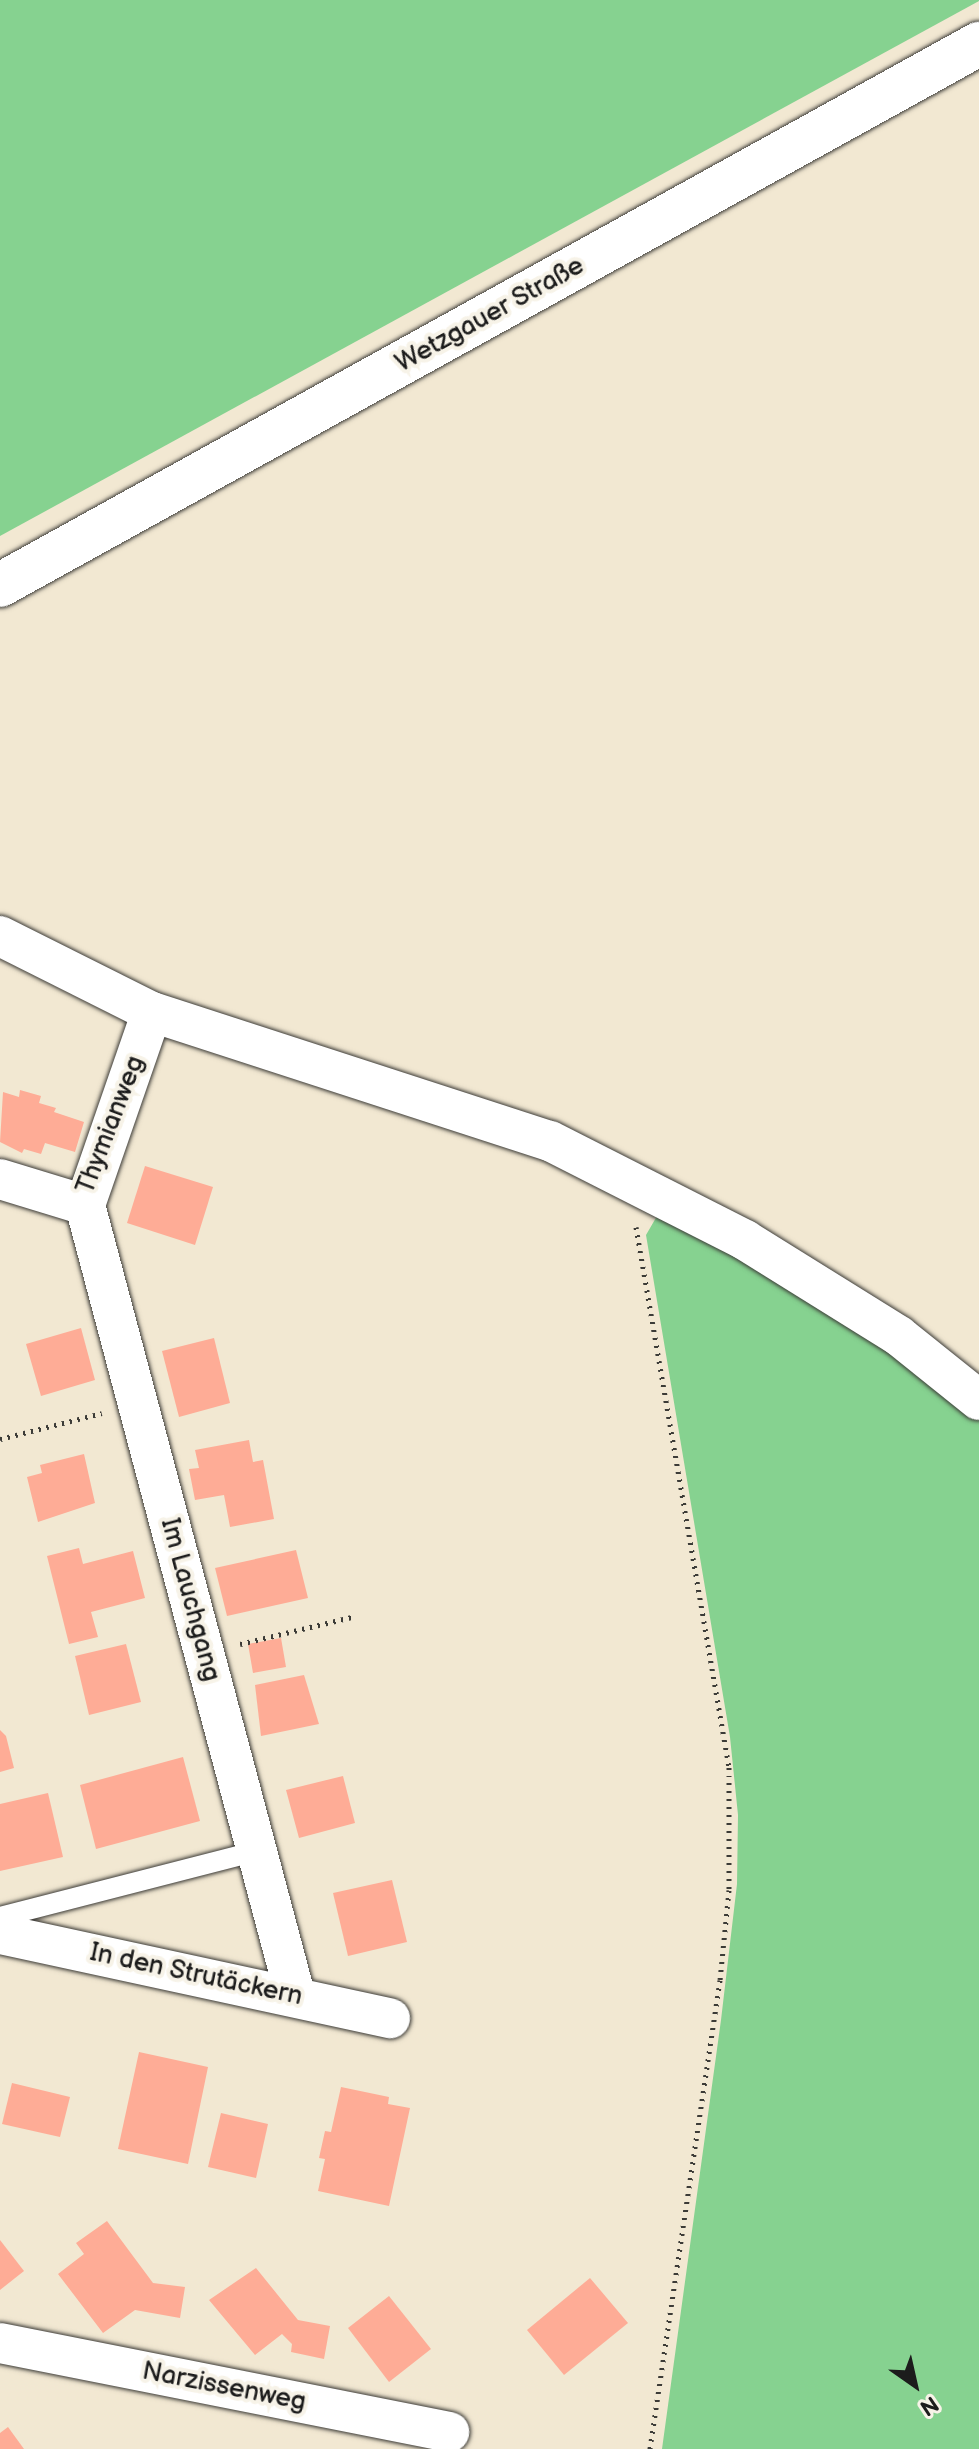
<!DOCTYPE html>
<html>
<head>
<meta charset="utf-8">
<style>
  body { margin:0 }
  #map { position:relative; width:979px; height:2449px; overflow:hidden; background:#f2e8d2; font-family:"Balsamiq Sans",sans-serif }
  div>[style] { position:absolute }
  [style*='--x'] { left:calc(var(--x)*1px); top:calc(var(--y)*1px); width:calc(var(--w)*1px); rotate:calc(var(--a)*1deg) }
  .green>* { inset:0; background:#86d290 }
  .building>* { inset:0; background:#feac96 }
  .path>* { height:5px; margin-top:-2.5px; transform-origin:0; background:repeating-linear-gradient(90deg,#3c3b37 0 2px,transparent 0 8px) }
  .roads { filter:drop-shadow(0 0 2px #3c3b37) drop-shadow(0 0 2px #3c3b37) }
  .service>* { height:20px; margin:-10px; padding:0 10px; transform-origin:10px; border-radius:10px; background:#fff }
  .minor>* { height:40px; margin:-20px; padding:0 20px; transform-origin:20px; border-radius:20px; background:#fff }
  .tertiary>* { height:44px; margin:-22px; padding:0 22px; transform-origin:22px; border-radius:22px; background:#fff }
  span { translate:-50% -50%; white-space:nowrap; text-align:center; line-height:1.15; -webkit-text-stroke:8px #f7f3e8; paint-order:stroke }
  .street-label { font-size:26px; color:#1c1c1c }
  .north { position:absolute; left:875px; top:2345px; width:80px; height:80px; -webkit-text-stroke:6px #f7f3e8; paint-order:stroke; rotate:146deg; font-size:22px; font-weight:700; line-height:32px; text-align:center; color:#1c1c1c }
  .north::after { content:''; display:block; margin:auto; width:28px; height:36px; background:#1c1c1c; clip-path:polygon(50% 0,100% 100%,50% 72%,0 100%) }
</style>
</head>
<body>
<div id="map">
  <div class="green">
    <div style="clip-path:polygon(0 0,979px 0,979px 1px,0 536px)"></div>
    <div style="clip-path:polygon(657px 1216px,817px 1296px,979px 1414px,979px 2449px,662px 2449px,721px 2020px,737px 1884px,738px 1815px,730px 1737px,646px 1235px)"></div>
  </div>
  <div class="building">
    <div style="clip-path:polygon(20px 1090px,41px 1096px,39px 1103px,56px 1108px,54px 1112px,84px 1122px,75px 1152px,45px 1143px,41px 1154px,24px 1149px,22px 1153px,0 1142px,3px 1092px,19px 1097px)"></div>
    <div style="clip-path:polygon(145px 1166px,213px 1187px,195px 1245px,127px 1223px)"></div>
    <div style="clip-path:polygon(81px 1328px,95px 1380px,41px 1396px,26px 1344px)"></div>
    <div style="clip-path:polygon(214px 1338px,230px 1403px,179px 1417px,162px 1351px)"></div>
    <div style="clip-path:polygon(249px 1440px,253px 1462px,263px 1460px,274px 1519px,230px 1527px,224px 1495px,195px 1500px,189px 1469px,199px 1468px,195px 1450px)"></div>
    <div style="clip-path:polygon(84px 1454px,95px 1503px,38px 1522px,27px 1477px,42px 1473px,40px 1465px)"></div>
    <div style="clip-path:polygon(79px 1548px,83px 1564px,133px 1551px,145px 1598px,91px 1612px,98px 1637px,69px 1644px,47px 1556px)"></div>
    <div style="clip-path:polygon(296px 1550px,308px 1598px,227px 1616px,215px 1568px)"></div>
    <div style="clip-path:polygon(281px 1638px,286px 1667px,253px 1673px,248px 1644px)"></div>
    <div style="clip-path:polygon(126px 1644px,141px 1702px,89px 1715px,75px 1656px)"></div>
    <div style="clip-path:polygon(304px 1675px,319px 1724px,261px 1736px,255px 1685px)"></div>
    <div style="clip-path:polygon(0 1730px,6px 1736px,14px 1768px,0 1772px)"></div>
    <div style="clip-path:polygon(183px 1757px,200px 1821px,96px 1849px,80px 1785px)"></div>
    <div style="clip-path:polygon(343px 1776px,355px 1823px,299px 1838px,286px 1790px)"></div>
    <div style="clip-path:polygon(48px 1793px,63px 1857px,0 1871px,0 1804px)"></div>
    <div style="clip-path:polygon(392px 1880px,407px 1942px,348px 1956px,333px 1893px)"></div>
    <div style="clip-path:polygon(139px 2052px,208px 2067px,188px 2164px,118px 2149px)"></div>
    <div style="clip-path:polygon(12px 2083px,70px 2097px,60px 2137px,2px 2124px)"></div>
    <div style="clip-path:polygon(341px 2087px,389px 2097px,388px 2104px,410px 2108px,389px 2206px,318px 2191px,325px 2159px,319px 2158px,325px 2131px,331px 2132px)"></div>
    <div style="clip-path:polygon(221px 2113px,268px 2124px,256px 2178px,208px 2167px)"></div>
    <div style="clip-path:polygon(107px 2221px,153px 2283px,185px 2287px,180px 2318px,135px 2310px,103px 2333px,58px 2274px,84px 2254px,76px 2243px)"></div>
    <div style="clip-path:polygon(0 2240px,24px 2271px,0 2290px)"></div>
    <div style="clip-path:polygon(256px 2268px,298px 2320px,330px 2326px,324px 2359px,291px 2352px,292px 2344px,282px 2334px,255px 2355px,209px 2300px)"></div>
    <div style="clip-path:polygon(590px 2278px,628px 2323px,564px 2375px,527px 2330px)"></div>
    <div style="clip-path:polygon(389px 2296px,431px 2349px,389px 2382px,348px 2328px)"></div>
    <div style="clip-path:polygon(8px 2427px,24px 2449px,0 2449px,0 2433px)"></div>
  </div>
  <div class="path">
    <div style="--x:636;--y:1227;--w:548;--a:80.23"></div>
    <div style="--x:729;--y:1767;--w:123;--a:90"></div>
    <div style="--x:729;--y:1890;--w:90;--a:95.7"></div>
    <div style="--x:720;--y:1980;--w:474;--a:98.5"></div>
    <div style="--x:0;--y:1439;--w:105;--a:-14.3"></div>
    <div style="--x:240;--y:1644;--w:115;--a:-13.6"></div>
  </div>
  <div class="roads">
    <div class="service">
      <div style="--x:0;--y:1917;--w:265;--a:-14.4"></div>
    </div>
    <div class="minor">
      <div style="--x:0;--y:936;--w:170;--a:26.6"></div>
      <div style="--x:152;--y:1012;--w:418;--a:18"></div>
      <div style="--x:550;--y:1141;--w:219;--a:26.9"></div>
      <div style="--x:745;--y:1240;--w:181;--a:31.9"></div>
      <div style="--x:899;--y:1336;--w:102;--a:38.7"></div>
      <div style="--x:0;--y:1179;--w:89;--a:17"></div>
      <div style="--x:85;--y:1205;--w:817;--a:75.11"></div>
      <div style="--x:85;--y:1205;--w:204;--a:-70.9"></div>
      <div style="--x:0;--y:1934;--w:399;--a:12.2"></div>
      <div style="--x:0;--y:2343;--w:458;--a:11.2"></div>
    </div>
    <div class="tertiary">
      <div style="--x:0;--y:585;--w:1119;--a:-28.93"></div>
    </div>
  </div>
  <div class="street-label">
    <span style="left:490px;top:315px;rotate:-29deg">Wetzgauer Straße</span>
    <span style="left:111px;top:1125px;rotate:-69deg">Thymianweg</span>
    <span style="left:190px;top:1600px;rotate:75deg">Im Lauchgang</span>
    <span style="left:196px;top:1975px;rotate:12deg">In den Strutäckern</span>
    <span style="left:224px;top:2387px;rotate:11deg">Narzissenweg</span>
  </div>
  <div class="north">N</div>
</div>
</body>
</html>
